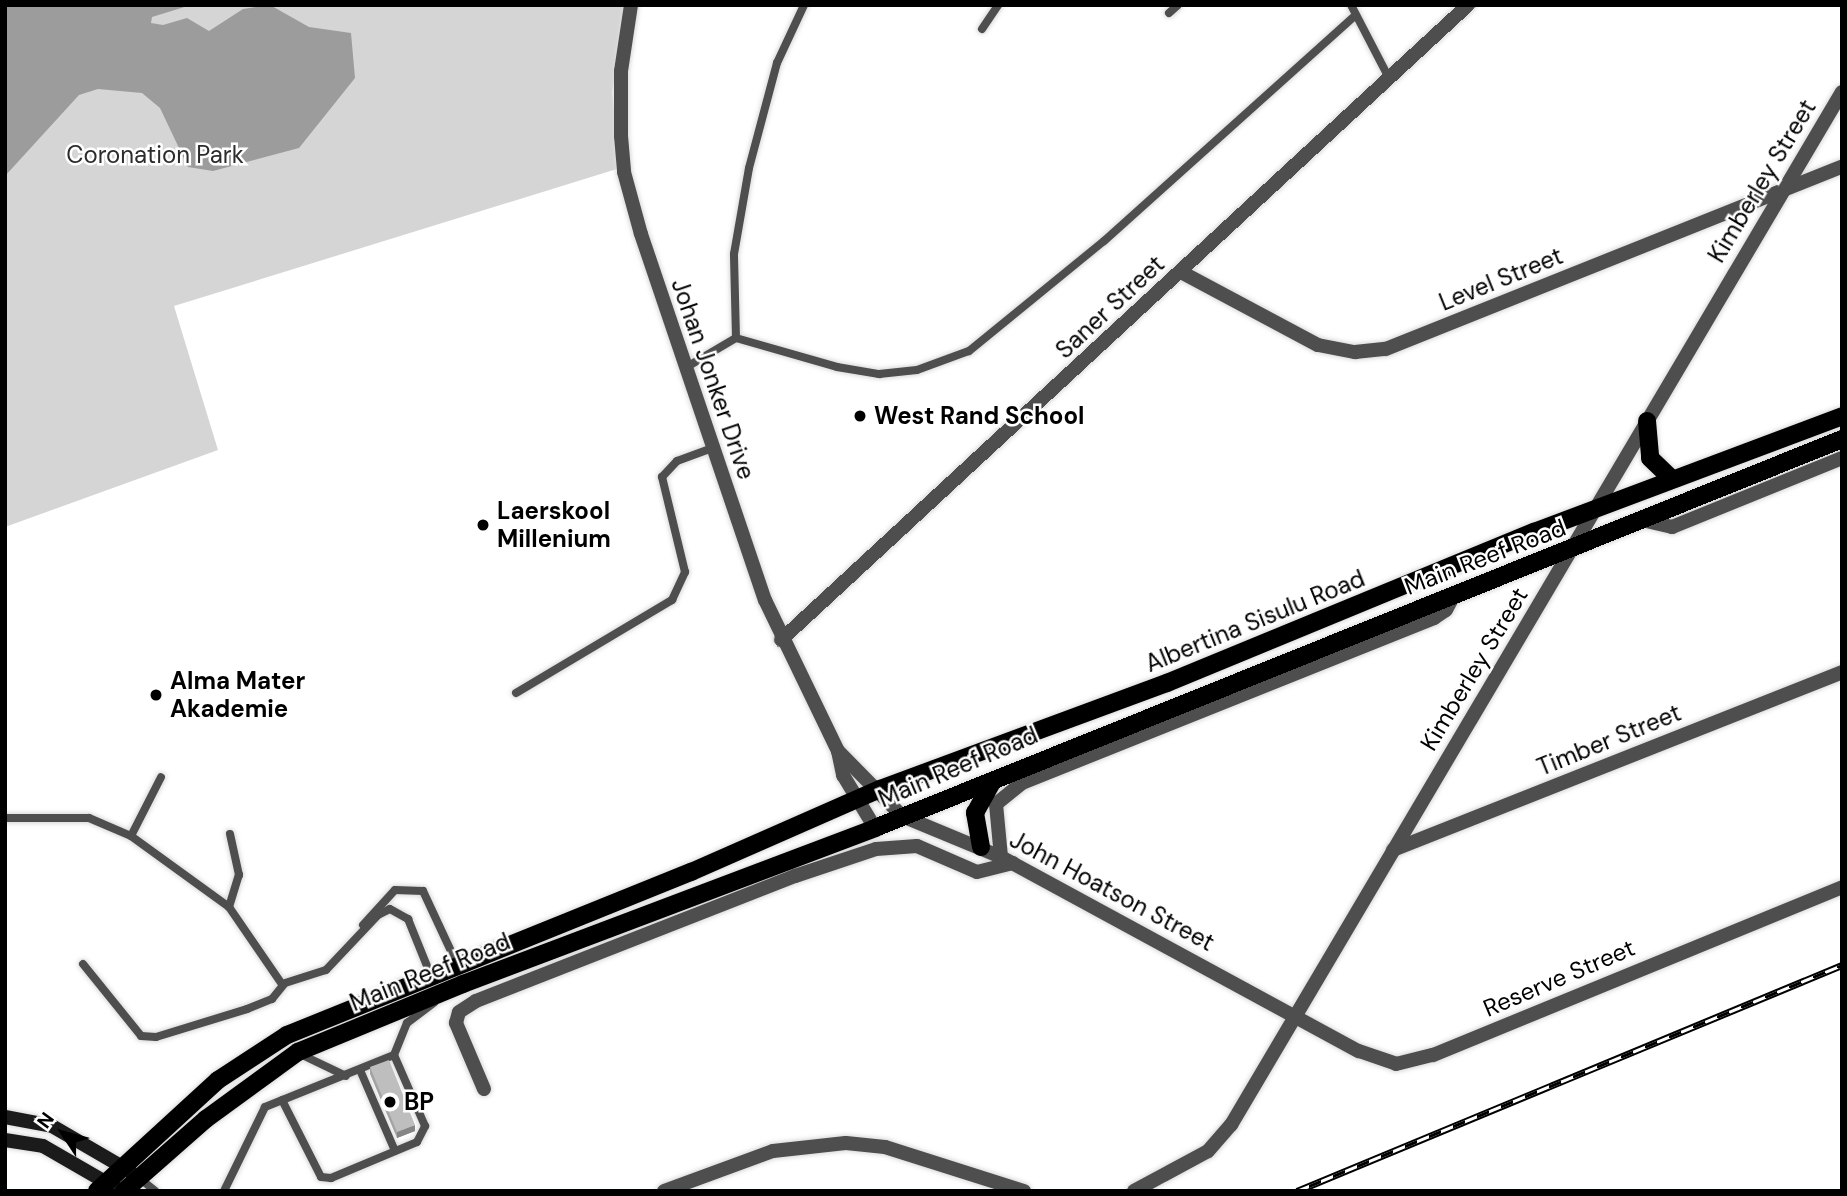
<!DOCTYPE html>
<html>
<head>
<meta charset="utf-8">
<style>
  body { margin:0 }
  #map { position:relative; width:1847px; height:1196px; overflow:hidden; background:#fff; font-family:"DM Sans",sans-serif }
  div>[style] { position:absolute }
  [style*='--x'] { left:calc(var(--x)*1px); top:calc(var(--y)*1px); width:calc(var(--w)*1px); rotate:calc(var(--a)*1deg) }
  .green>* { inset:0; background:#d5d5d5 }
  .water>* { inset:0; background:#9c9c9c }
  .roads { filter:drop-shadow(0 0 2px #dbdbdb) drop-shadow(0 0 2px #dbdbdb) }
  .service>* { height:8px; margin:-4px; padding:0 4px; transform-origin:4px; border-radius:4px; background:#4e4e4e }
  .minor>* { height:14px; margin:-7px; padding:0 7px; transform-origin:7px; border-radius:7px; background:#4e4e4e }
  .secondary>* { height:14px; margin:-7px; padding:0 7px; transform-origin:7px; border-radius:7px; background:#1b1b1b }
  .primary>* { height:18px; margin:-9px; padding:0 9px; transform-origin:9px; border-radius:9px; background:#000 }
  .rail>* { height:7px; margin-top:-3.5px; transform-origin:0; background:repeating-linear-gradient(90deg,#fff 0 13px,#000 0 26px); box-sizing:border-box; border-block:2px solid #000 }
  .wall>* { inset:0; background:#a3a3a3 }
  .shaded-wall>* { inset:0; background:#858585 }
  .building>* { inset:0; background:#bebebe }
  .dots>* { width:19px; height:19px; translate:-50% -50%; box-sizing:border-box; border:4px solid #fff; border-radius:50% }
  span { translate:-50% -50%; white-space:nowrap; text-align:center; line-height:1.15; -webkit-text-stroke:5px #fff; paint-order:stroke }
  .park-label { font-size:24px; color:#2c2c2c }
  .street-label { font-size:24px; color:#000 }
  .poi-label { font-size:24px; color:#000; font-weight:700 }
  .left { translate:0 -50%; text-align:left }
  .frame { position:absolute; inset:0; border:7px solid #000; pointer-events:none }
  .north { position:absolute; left:28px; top:1098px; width:70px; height:70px; -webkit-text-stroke:5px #fff; paint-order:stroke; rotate:306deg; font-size:19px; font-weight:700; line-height:28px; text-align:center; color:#000 }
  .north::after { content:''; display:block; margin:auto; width:24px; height:32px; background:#000; clip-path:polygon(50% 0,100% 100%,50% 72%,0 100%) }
</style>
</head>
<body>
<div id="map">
  <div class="green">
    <div style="clip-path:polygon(5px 5px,628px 5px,612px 92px,620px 168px,174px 306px,218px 450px,5px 527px)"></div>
  </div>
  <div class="water">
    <div style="clip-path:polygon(5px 5px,191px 5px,152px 17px,151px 23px,163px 25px,187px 18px,209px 31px,243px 9px,270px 5px,309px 27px,351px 33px,355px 78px,299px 148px,213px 171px,188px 167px,160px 108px,142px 93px,98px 89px,79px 95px,5px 176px)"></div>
  </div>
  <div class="roads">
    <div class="service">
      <div style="--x:1351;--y:5;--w:82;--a:62.5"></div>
      <div style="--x:1169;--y:13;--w:12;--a:-42"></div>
      <div style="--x:982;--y:29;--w:29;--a:-56"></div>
      <div style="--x:736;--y:338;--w:105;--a:16"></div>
      <div style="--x:837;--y:367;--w:43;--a:9.5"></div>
      <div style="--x:879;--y:374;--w:38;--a:-6"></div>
      <div style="--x:917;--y:370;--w:55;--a:-20.1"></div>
      <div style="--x:969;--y:351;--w:174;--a:-39.2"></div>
      <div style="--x:1104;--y:241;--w:338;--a:-41.9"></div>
      <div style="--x:685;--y:368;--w:59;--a:-30.5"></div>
      <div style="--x:736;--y:338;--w:84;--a:-91.4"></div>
      <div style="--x:734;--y:254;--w:87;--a:-80.1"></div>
      <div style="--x:749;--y:168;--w:109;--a:-75.1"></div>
      <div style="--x:777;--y:63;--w:64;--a:-65"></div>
      <div style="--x:516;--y:693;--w:182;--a:-30.8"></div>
      <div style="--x:672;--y:600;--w:31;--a:-65"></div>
      <div style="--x:685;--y:572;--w:98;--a:-103.6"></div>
      <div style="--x:662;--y:477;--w:22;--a:-47"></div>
      <div style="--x:677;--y:461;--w:37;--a:-20"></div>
      <div style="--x:5;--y:818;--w:84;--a:0"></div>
      <div style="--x:89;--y:818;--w:46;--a:23.2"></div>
      <div style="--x:131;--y:836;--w:121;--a:35.9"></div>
      <div style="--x:229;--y:907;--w:93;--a:55.5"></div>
      <div style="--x:282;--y:984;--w:46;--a:-17.7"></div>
      <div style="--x:326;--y:970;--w:76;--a:-46.6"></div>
      <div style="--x:378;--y:915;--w:13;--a:-27"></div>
      <div style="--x:390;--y:909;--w:21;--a:29"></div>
      <div style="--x:408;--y:919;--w:61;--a:68"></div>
      <div style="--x:131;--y:836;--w:66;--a:-63"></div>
      <div style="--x:229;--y:907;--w:34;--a:-73"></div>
      <div style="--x:239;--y:875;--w:42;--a:-102.4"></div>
      <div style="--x:363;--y:925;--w:47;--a:-47.6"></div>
      <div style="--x:395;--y:890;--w:28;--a:2"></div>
      <div style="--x:423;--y:891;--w:83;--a:65"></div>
      <div style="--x:83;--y:964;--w:92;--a:51.1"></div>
      <div style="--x:141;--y:1036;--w:15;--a:4"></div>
      <div style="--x:156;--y:1037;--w:95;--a:-17.1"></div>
      <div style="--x:247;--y:1009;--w:27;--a:-22"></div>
      <div style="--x:272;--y:999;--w:19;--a:-51"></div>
      <div style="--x:298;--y:1053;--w:53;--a:25.6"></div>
      <div style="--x:360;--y:1070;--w:88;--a:66.6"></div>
      <div style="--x:282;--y:1100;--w:86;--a:63.1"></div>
      <div style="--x:321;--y:1177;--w:10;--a:6"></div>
      <div style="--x:331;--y:1178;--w:93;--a:-22.7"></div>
      <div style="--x:417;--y:1142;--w:18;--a:-63"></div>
      <div style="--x:425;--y:1126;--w:77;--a:-113.6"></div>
      <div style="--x:394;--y:1055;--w:35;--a:-68"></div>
      <div style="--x:407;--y:1023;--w:34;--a:-37"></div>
      <div style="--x:138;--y:1177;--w:22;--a:39"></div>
      <div style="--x:224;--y:1191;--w:93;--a:-64"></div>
      <div style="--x:265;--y:1107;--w:139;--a:-22"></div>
    </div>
    <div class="minor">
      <div style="--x:631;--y:5;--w:67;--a:98.6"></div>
      <div style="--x:621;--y:71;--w:65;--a:90"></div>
      <div style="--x:621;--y:136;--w:36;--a:85"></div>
      <div style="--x:624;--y:172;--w:64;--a:74.7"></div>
      <div style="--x:641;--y:234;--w:386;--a:71.3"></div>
      <div style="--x:765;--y:600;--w:168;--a:64.2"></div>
      <div style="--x:838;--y:751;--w:25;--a:78"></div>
      <div style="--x:843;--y:775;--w:62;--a:58.9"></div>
      <div style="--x:1181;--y:272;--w:155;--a:28.1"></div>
      <div style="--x:1318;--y:345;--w:38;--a:11"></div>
      <div style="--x:1355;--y:352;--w:31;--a:-6"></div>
      <div style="--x:1386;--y:349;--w:491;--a:-21.8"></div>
      <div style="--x:1642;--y:520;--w:31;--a:13"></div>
      <div style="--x:1672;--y:527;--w:183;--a:-22.1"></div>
      <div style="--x:781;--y:640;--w:936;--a:-42.75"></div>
      <div style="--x:838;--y:751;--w:91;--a:45.4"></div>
      <div style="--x:902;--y:816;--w:107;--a:22.5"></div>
      <div style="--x:1001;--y:857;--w:407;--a:28.5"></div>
      <div style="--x:1359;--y:1051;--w:39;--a:19"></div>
      <div style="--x:1396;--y:1064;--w:38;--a:-14"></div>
      <div style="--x:1433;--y:1055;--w:442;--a:-22.3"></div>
      <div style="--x:1393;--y:850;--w:483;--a:-21.6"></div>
      <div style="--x:1001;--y:857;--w:53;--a:-95.4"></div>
      <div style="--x:996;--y:804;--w:33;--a:-39"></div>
      <div style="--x:1022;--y:783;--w:444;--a:-21.8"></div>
      <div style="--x:1434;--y:618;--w:14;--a:-34"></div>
      <div style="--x:1446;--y:610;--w:17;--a:-62"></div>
      <div style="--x:484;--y:1089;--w:72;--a:-113"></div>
      <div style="--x:456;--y:1023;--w:11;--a:-75"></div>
      <div style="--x:459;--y:1012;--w:20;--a:-33"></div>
      <div style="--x:476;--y:1001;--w:343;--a:-21.4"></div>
      <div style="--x:795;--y:876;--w:85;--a:-18.4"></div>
      <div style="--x:876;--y:849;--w:41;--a:-4.2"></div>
      <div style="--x:917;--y:846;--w:65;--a:23.4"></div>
      <div style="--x:977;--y:872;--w:37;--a:-14"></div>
      <div style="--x:664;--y:1191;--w:116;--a:-20.2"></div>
      <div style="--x:773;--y:1151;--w:73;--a:-6.3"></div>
      <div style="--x:846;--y:1143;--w:39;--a:6"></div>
      <div style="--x:885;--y:1147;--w:146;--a:17.6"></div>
      <div style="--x:1134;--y:1191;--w:84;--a:-28.4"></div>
      <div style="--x:1208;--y:1151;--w:35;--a:-49"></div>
      <div style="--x:1231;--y:1125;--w:1200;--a:-59.4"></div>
    </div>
    <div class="secondary">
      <div style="--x:5;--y:1117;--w:48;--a:10.8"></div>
      <div style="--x:52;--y:1126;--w:91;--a:30.2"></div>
      <div style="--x:5;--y:1140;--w:38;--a:9"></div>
      <div style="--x:43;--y:1146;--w:90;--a:30"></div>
    </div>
    <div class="primary">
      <div style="--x:1647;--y:421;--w:37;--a:85"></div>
      <div style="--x:1650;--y:458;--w:30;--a:44"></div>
      <div style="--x:981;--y:847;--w:35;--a:-100"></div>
      <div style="--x:975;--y:813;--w:37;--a:-61"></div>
      <div style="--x:97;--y:1191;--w:164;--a:-42.5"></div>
      <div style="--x:218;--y:1080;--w:82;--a:-33.1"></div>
      <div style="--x:287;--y:1035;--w:436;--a:-22"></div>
      <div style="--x:691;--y:872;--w:206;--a:-23.7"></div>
      <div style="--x:880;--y:789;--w:306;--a:-20.3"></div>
      <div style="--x:1167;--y:683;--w:397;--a:-22.4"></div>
      <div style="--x:1534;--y:532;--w:329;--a:-20.6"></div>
      <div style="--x:124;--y:1191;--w:109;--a:-41.3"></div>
      <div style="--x:206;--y:1119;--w:114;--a:-36.1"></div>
      <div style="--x:298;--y:1052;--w:178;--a:-22.4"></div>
      <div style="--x:463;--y:984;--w:441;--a:-20.7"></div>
      <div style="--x:875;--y:828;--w:1042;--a:-21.91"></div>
    </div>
  </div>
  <div class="rail">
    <div style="--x:1297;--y:1191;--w:590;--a:-22.52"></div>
  </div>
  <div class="wall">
    <div style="clip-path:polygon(370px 1067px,415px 1131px,397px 1138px,370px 1074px)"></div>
  </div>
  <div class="shaded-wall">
    <div style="clip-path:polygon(415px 1125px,415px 1131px,397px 1138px,397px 1132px)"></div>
  </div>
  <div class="building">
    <div style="clip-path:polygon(389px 1060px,415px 1125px,397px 1132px,370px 1067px)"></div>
  </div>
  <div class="dots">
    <div style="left:860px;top:416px;background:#000"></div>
    <div style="left:483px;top:525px;background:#000"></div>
    <div style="left:156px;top:695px;background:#000"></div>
    <div style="left:390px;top:1102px;background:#000"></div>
  </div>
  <div class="park-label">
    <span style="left:155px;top:155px">Coronation Park</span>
  </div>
  <div class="street-label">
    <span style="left:1762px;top:181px;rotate:-59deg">Kimberley Street</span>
    <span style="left:1501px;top:279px;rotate:-22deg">Level Street</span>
    <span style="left:1110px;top:307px;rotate:-43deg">Saner Street</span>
    <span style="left:713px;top:379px;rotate:71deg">Johan Jonker Drive</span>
    <span style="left:1485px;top:557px;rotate:-21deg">Main Reef Road</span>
    <span style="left:1255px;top:621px;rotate:-22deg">Albertina Sisulu Road</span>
    <span style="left:1474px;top:669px;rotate:-59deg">Kimberley Street</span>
    <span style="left:1609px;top:740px;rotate:-22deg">Timber Street</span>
    <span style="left:958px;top:767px;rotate:-23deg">Main Reef Road</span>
    <span style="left:1112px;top:891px;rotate:28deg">John Hoatson Street</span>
    <span style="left:430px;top:972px;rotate:-22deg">Main Reef Road</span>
    <span style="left:1559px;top:978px;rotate:-23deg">Reserve Street</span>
  </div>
  <div class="poi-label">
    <span class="left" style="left:874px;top:416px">West Rand School</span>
    <span class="left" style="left:497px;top:525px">Laerskool<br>Millenium</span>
    <span class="left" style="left:170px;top:695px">Alma Mater<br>Akademie</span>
    <span class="left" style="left:404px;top:1102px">BP</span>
  </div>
  <div class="frame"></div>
  <div class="north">N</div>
</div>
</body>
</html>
